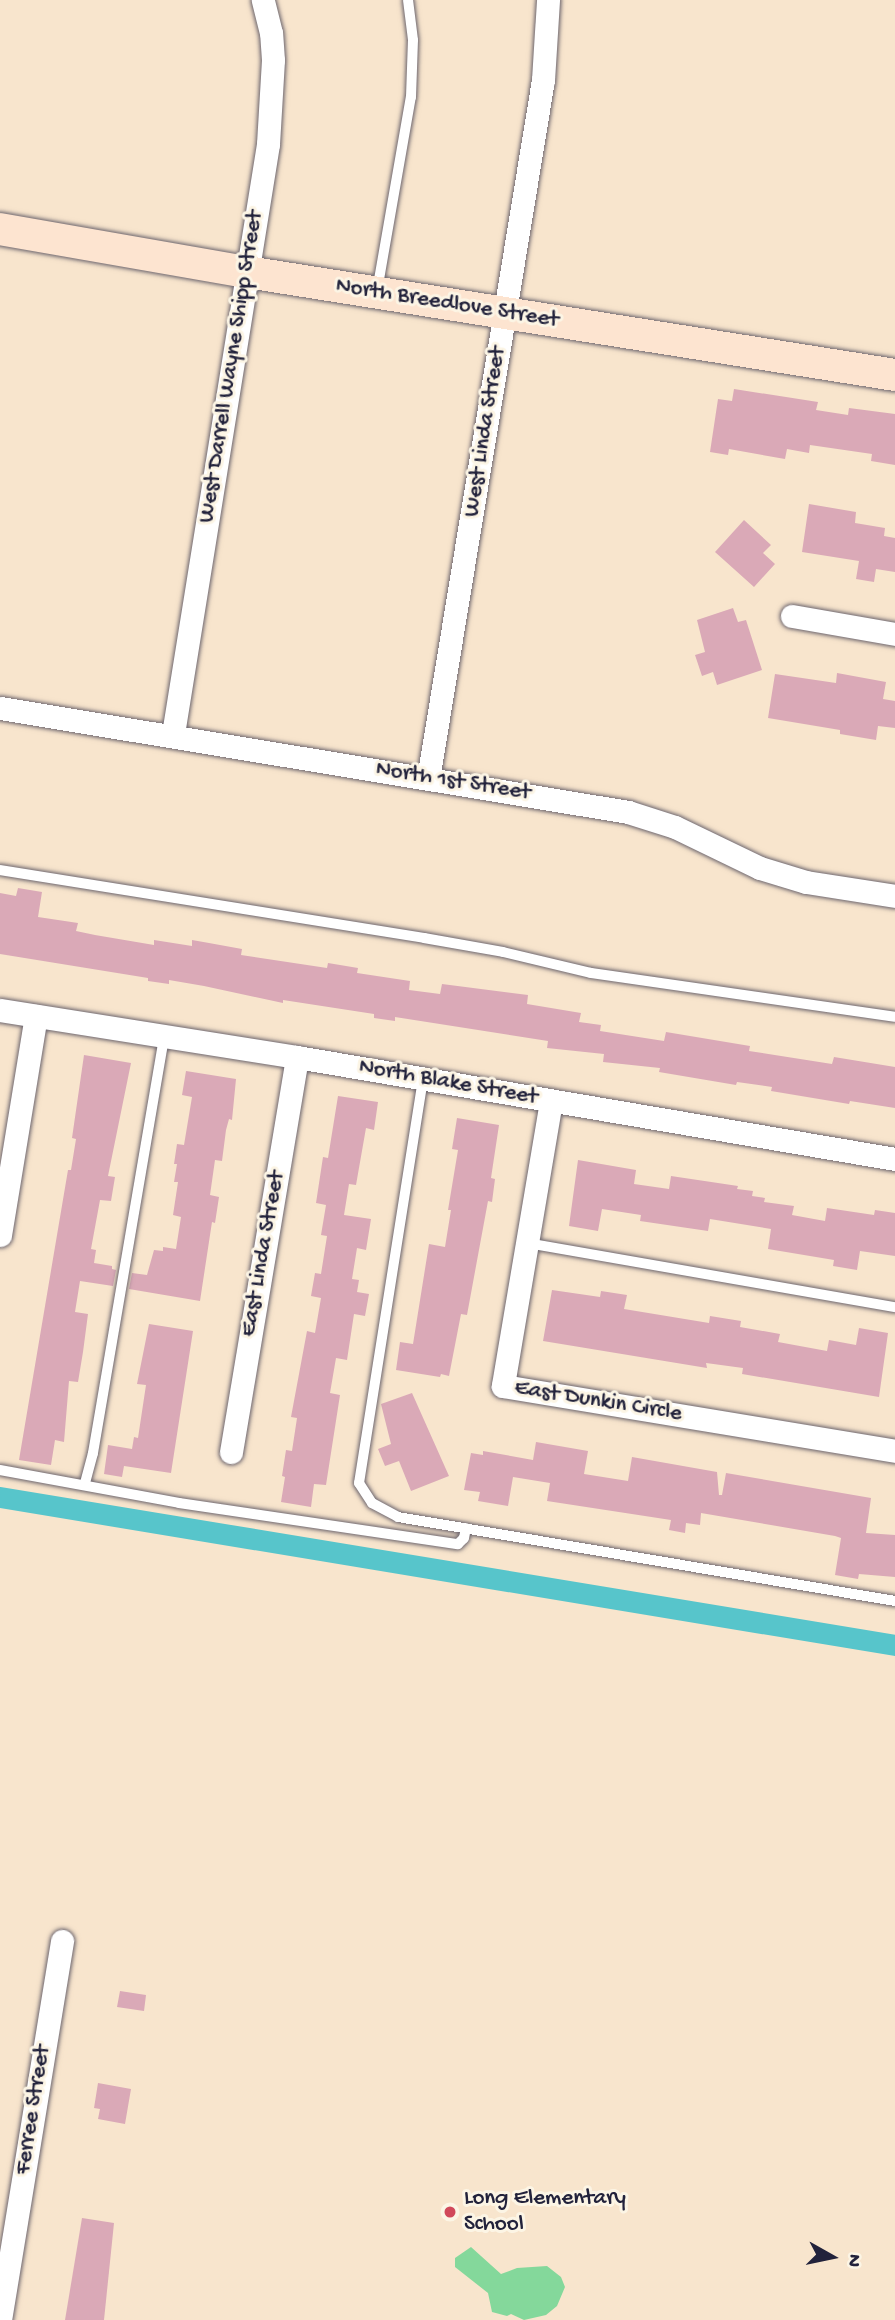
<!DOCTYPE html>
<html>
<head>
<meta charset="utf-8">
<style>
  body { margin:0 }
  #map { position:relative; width:895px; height:2320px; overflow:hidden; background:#f8e5cd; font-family:"Gochi Hand",sans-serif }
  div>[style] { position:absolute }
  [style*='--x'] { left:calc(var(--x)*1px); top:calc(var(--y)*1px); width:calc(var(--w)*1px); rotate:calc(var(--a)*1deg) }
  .green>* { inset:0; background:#84d89b }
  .canal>* { height:21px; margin:-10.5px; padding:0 10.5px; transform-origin:10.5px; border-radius:10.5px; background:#57c5cb }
  .building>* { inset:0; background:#daa9b7 }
  .roads { filter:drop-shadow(0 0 2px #6d666e) drop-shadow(0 0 2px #6d666e) }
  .lane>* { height:10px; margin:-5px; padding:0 5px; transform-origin:5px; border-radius:5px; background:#fff }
  .street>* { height:23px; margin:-11.5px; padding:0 11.5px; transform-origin:11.5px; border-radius:11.5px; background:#fff }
  .secondary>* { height:32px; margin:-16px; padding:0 16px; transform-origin:16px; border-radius:16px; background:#fde4d0 }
  .dots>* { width:19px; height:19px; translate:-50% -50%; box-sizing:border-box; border:4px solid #fcf5e5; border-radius:50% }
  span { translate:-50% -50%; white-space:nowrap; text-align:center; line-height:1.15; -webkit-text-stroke:6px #fcf5e5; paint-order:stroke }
  .street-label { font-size:23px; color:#22223b }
  .poi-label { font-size:23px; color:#22223b }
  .left { translate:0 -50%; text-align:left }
  .north { position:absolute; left:797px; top:2222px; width:70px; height:70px; -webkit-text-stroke:5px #fcf5e5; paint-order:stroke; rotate:99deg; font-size:19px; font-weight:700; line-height:28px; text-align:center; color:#22223b }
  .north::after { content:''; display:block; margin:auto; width:24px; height:32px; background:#22223b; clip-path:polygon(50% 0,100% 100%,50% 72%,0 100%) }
</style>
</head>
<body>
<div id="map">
  <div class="green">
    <div style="clip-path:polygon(471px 2247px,501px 2274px,517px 2268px,547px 2266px,561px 2277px,565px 2287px,557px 2306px,546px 2315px,524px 2320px,511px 2314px,507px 2316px,492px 2312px,488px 2293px,455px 2267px,455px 2258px)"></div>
  </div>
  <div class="canal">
    <div style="--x:0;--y:1497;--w:907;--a:9.39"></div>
  </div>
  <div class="building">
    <div style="clip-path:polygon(734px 389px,818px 402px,816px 410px,848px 415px,849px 408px,895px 414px,895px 465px,871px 461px,872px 454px,810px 445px,809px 453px,787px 449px,785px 459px,729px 449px,728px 455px,710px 452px,718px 399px,732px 401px)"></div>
    <div style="clip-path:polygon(809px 504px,856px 512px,855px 523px,885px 528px,884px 536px,895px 538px,895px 572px,876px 569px,874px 582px,856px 579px,859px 561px,802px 552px)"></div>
    <div style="clip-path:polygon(744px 520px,771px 545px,763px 553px,775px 564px,754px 587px,715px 552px)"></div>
    <div style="clip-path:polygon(733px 608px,738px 622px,746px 620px,762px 670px,717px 685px,713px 672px,702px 676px,695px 655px,705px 652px,697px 620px)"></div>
    <div style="clip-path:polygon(837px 673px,886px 682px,883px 699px,895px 701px,895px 728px,878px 726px,876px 740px,840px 734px,840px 730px,768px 718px,775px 674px,836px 683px)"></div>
    <div style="clip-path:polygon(18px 888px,42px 892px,38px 917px,78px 923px,76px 931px,95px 935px,154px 945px,154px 940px,192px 946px,192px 940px,209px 943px,242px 949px,241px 955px,327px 968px,328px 963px,358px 968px,357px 973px,410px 981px,409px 990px,440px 994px,442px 984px,528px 995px,527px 1004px,581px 1013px,579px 1022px,601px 1025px,600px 1031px,664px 1041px,666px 1032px,750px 1046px,749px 1051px,832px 1064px,834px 1057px,895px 1067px,895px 1108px,850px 1101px,849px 1104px,771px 1091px,772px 1087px,737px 1082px,736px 1085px,659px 1072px,660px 1068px,603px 1062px,604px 1054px,547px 1048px,548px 1041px,395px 1017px,395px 1021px,374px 1018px,374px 1014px,283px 1000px,283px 1003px,204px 986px,169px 980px,169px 984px,148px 981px,148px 978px,0 954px,0 893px,16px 896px)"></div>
    <div style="clip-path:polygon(84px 1055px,131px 1063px,108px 1176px,115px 1177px,111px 1201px,100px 1200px,91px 1249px,96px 1250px,94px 1263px,112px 1266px,112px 1269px,116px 1270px,113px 1286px,80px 1281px,75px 1312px,88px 1314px,83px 1352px,78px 1382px,69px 1381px,64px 1442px,55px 1440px,51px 1465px,19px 1460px,68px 1170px,71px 1170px,76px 1139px,72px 1138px)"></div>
    <div style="clip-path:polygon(186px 1071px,236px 1079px,232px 1120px,229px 1119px,226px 1130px,222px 1161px,215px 1160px,210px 1195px,219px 1197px,215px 1223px,212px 1222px,200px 1301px,129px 1289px,132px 1273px,147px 1275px,154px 1250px,163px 1251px,163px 1247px,176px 1249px,181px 1217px,173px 1215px,178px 1182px,174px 1182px,177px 1164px,174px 1164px,177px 1144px,184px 1145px,192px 1097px,182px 1095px)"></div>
    <div style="clip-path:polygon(338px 1096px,378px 1102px,374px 1130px,366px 1128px,356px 1185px,349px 1184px,344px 1215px,371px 1219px,366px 1250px,357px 1248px,352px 1279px,359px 1280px,357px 1292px,369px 1294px,365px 1316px,354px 1314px,347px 1360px,336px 1358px,330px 1393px,340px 1395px,326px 1485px,314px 1484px,311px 1507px,281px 1502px,285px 1477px,282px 1476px,286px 1450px,292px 1451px,297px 1418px,291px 1417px,307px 1331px,315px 1333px,321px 1298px,311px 1296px,315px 1273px,321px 1274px,327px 1236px,321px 1235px,326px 1205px,316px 1203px,323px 1157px,328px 1158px)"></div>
    <div style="clip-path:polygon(457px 1118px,499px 1125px,491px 1178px,495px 1179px,492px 1202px,488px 1201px,467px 1315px,461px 1314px,449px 1376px,441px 1374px,440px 1377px,396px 1370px,400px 1342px,413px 1344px,429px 1244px,445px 1247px,451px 1210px,448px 1210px,458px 1150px,452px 1149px)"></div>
    <div style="clip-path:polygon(578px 1160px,636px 1170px,634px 1184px,669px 1189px,671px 1176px,738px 1186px,737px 1189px,753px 1191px,752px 1196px,765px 1198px,764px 1202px,794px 1206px,792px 1215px,825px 1221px,827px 1208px,874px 1215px,875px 1210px,895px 1213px,895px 1256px,860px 1251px,857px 1270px,833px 1266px,834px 1260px,768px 1249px,771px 1229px,710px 1219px,708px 1231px,640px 1221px,641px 1215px,602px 1209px,598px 1231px,569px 1226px)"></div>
    <div style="clip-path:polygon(552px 1290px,600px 1297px,601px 1291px,627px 1295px,624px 1309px,709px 1323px,710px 1316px,741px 1321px,740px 1327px,780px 1334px,778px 1342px,827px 1351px,829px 1340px,856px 1345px,859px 1328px,888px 1333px,879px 1397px,742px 1374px,743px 1368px,706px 1363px,707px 1368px,543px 1341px)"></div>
    <div style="clip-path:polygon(149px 1324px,193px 1331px,171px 1473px,124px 1466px,122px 1477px,104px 1474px,108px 1445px,132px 1449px,134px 1437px,138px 1438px,146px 1385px,137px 1384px)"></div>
    <div style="clip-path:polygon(412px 1393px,449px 1476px,411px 1491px,399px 1461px,385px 1466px,378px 1449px,391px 1444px,381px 1404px)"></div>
    <div style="clip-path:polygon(536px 1442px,588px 1451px,584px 1474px,628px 1481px,632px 1457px,717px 1472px,719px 1495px,722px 1495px,726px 1473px,871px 1498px,866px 1533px,895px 1535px,895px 1577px,859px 1574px,858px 1579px,835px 1575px,841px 1538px,835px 1536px,701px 1513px,700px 1525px,686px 1523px,685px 1533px,669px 1530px,671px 1520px,547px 1501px,550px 1483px,513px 1477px,508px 1506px,478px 1501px,480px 1492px,464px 1490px,471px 1453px,483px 1455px,483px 1451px,533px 1460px)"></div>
    <div style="clip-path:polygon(120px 1991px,146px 1995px,144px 2011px,117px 2007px)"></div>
    <div style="clip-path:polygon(98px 2083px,131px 2089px,125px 2124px,98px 2119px,100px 2109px,94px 2108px)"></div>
    <div style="clip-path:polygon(82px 2218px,114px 2223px,104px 2320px,65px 2320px)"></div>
  </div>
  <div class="roads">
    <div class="lane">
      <div style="--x:377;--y:291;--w:197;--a:-80.1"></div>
      <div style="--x:411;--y:97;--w:57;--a:-88"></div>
      <div style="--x:413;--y:40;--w:40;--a:-97.1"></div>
      <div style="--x:0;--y:870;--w:429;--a:9.1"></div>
      <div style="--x:424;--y:938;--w:80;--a:10"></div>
      <div style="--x:503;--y:952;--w:90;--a:13.4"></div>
      <div style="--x:591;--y:973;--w:307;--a:8.2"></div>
      <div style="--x:423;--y:1079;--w:409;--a:99"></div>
      <div style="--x:359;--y:1483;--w:24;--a:57"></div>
      <div style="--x:372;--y:1503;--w:30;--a:28"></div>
      <div style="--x:398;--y:1517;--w:504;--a:9.59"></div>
      <div style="--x:527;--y:1243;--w:374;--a:9.9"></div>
      <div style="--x:0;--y:1470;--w:182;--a:10.4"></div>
      <div style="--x:179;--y:1503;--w:282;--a:8.4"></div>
      <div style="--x:458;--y:1544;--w:8;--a:-45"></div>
      <div style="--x:464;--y:1538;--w:10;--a:-79"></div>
      <div style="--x:85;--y:1483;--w:31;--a:-75"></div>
      <div style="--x:93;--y:1453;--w:423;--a:-80.3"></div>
    </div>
    <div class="street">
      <div style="--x:792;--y:616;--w:105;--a:9.9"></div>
      <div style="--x:0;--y:708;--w:637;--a:9.4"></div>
      <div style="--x:628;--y:812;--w:49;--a:17.7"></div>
      <div style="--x:675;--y:827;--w:94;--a:25.8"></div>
      <div style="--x:760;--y:868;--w:48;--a:16.9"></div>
      <div style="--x:806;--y:882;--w:90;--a:8.9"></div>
      <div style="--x:173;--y:734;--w:598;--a:-80.85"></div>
      <div style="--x:268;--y:144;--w:84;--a:-86.6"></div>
      <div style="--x:273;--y:60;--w:27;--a:-94"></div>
      <div style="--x:271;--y:33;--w:34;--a:-104"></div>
      <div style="--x:428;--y:779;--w:708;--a:-80.66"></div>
      <div style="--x:543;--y:80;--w:80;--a:-86.4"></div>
      <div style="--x:0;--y:1010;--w:301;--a:9"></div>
      <div style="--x:297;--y:1057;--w:607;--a:9.68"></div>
      <div style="--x:551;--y:1101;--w:289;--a:99.6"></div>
      <div style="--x:503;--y:1386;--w:397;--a:9.4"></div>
      <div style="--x:0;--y:1235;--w:222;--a:-80.7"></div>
      <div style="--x:231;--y:1452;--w:400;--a:-80.5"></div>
      <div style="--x:0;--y:2320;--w:384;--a:-80.7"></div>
    </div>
    <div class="secondary">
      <div style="--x:0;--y:229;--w:251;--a:9.9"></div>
      <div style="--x:247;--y:272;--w:656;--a:9.03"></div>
    </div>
  </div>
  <div class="dots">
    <div style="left:450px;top:2212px;background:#d1495b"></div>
  </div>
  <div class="street-label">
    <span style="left:447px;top:304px;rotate:9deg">North Breedlove Street</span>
    <span style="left:232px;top:367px;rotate:-81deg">West Darrell Wayne Shipp Street</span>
    <span style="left:486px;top:432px;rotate:-81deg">West Linda Street</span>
    <span style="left:453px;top:782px;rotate:9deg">North 1st Street</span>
    <span style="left:448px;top:1083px;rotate:10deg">North Blake Street</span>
    <span style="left:264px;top:1254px;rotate:-80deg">East Linda Street</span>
    <span style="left:598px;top:1402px;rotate:9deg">East Dunkin Circle</span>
    <span style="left:34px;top:2110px;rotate:-81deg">Ferree Street</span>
  </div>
  <div class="poi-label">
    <span class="left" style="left:464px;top:2212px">Long Elementary<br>School</span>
  </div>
  <div class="north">N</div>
</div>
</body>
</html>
